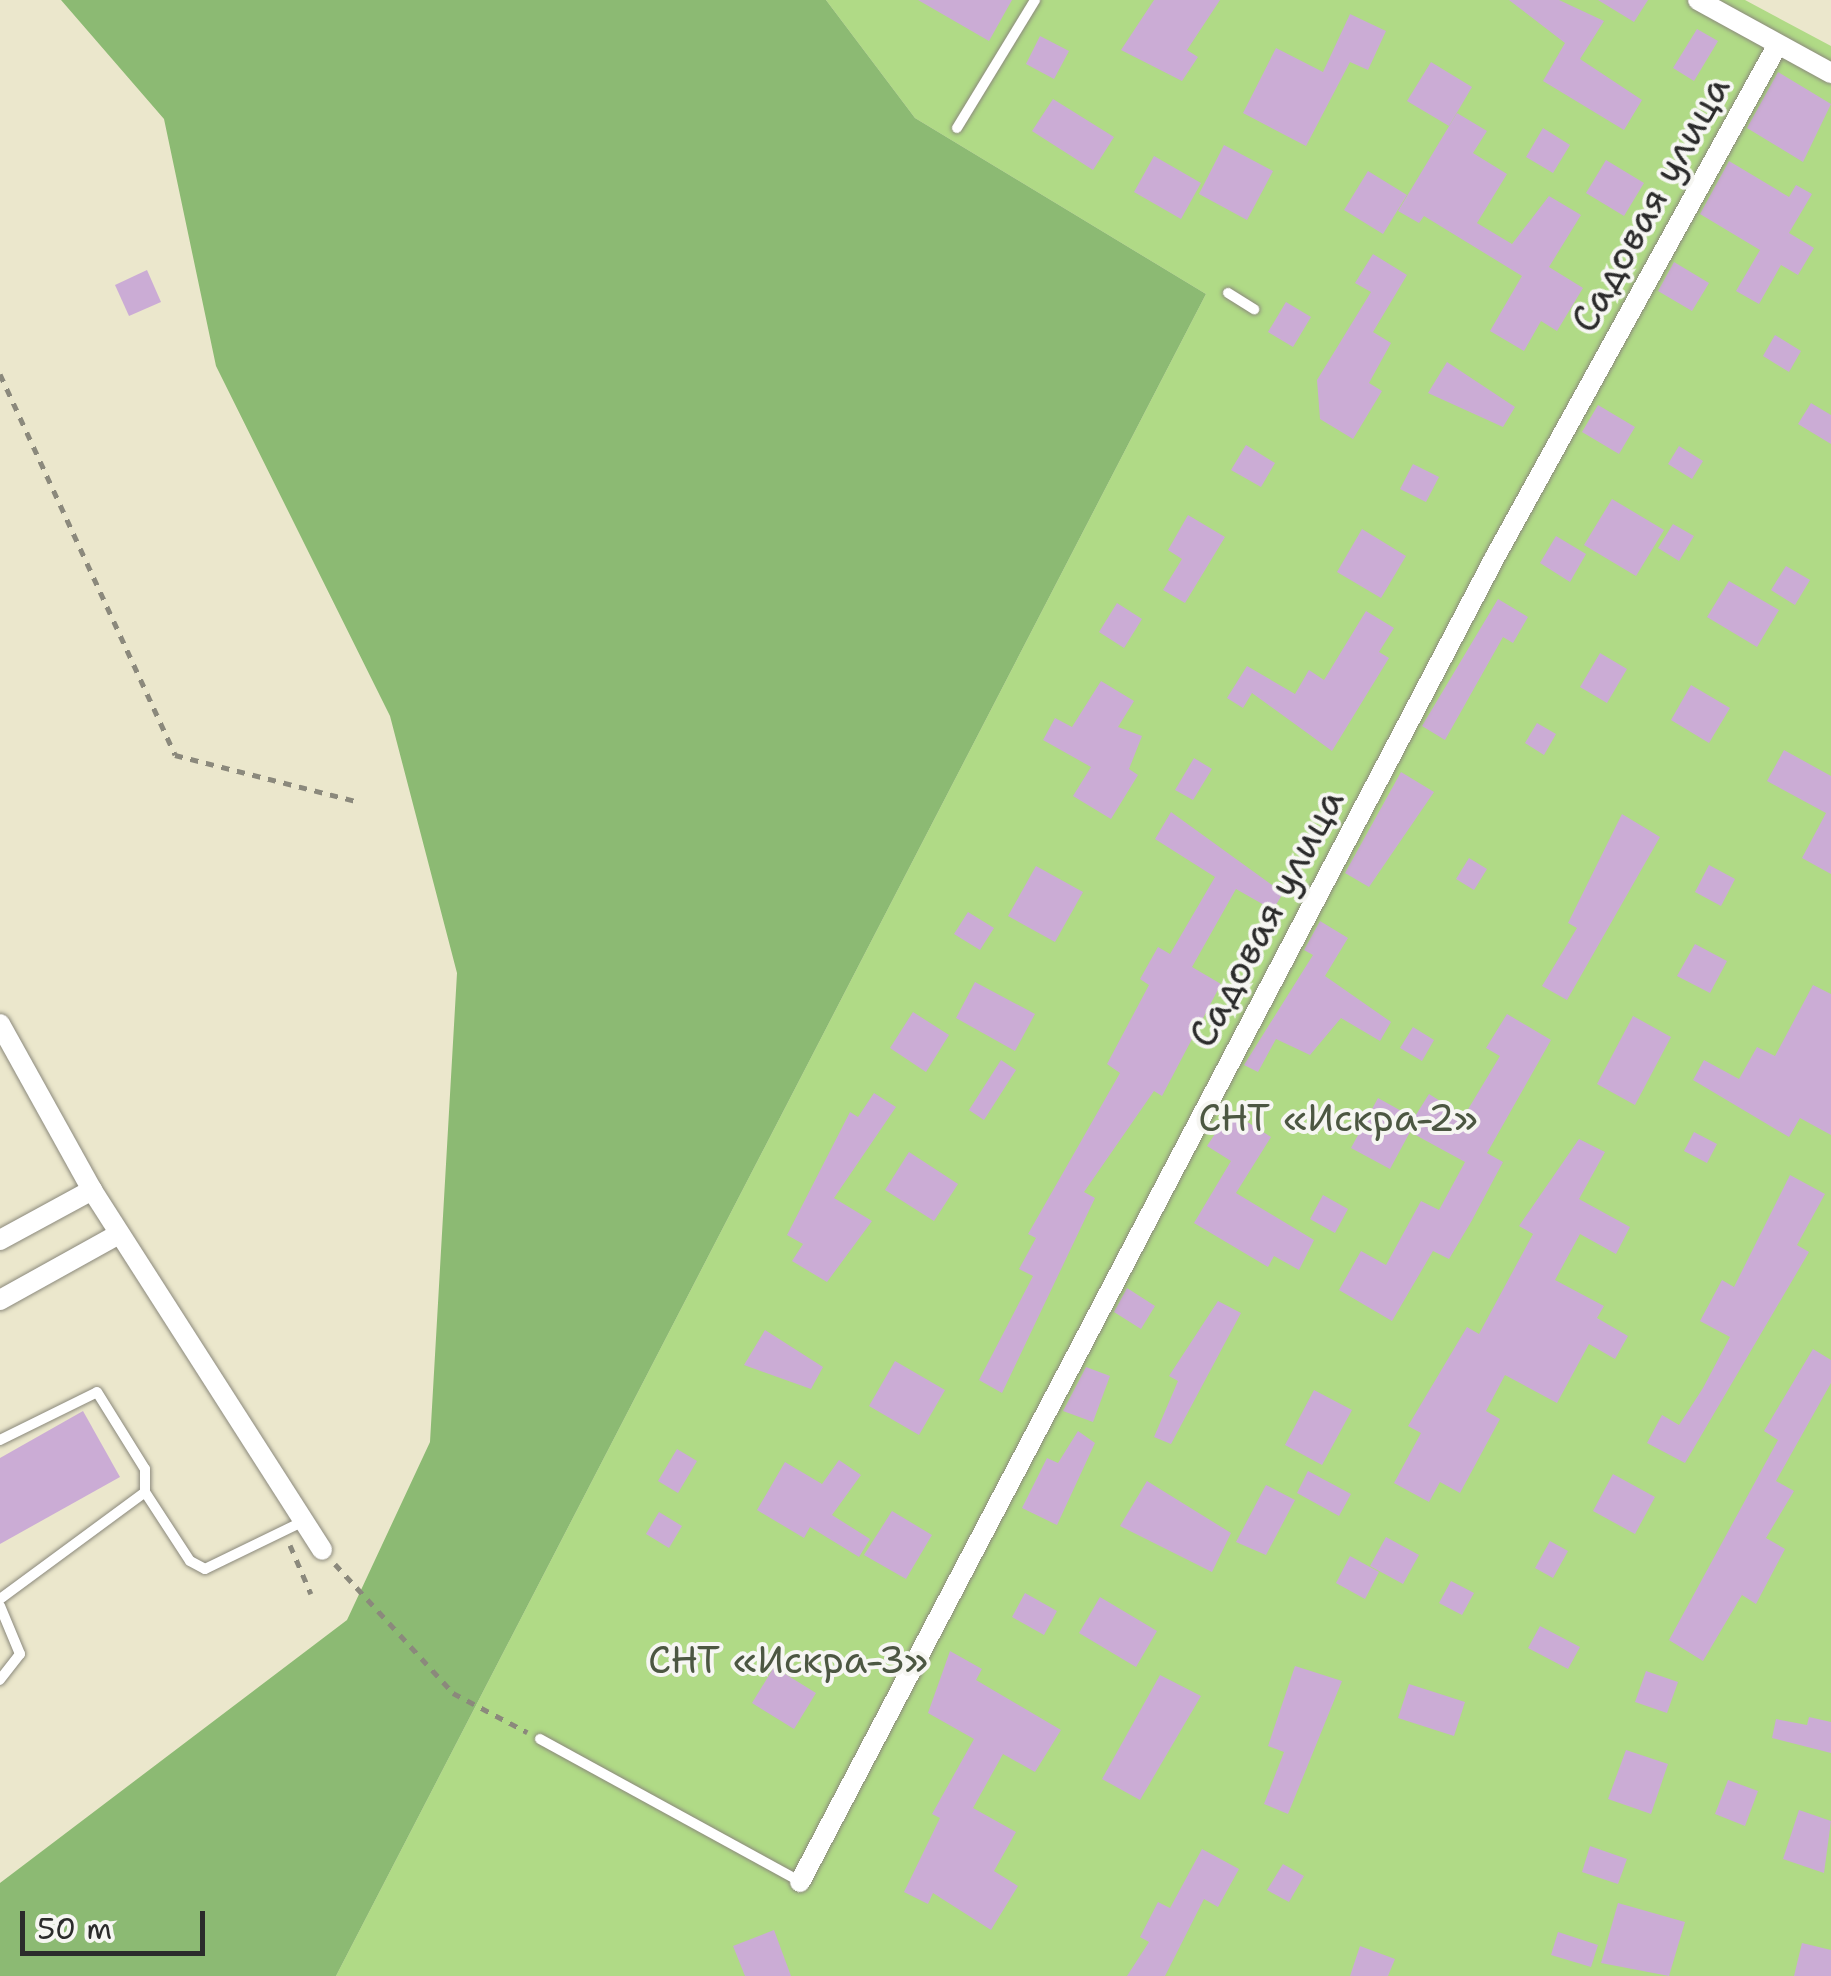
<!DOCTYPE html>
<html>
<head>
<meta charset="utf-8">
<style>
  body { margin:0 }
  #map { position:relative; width:1831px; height:1976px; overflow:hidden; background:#ebe7cc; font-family:"Shantell Sans",sans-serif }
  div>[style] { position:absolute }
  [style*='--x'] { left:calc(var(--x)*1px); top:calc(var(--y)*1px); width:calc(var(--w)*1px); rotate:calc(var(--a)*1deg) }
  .green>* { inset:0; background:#b0da86 }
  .forest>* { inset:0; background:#8cba73 }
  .building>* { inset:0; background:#cbacd5 }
  .path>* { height:5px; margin-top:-2.5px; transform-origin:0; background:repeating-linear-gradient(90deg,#8b897c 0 8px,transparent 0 16px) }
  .roads { filter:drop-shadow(0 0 2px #8b897c) drop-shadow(0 0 2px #8b897c) }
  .lane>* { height:10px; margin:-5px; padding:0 5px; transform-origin:5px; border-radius:5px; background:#fff }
  .street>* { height:20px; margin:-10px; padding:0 10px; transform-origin:10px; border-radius:10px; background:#fff }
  span { translate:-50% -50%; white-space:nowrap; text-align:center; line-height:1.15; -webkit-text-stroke:8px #f6f6f2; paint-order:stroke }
  .street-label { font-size:38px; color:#2b2b2b }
  .park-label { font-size:38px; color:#4c5742 }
  .scale { position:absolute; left:20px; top:1911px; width:185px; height:45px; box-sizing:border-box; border:5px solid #2b2b2b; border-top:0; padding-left:12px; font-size:30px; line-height:35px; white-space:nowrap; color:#2b2b2b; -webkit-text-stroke:8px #f6f6f2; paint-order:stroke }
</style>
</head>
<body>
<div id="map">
  <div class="green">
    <div style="clip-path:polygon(826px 0,1745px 0,1831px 46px,1831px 1976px,336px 1976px,1206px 294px,915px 118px)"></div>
  </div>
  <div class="forest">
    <div style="clip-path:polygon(61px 0,826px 0,915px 118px,1206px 294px,336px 1976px,0 1976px,0 1883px,347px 1620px,430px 1442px,457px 973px,390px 716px,216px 366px,164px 119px)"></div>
  </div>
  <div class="building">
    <div style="clip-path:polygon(918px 0,1012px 0,989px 41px)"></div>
    <div style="clip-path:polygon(1154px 0,1220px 0,1187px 50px,1198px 57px,1182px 81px,1121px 50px)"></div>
    <div style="clip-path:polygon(1509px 0,1559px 0,1604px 21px,1580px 59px,1642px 100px,1624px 130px,1543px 81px,1565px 43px)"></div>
    <div style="clip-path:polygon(1598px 0,1648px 0,1634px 22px)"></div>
    <div style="clip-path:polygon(1350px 14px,1386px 31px,1368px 70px,1350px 62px,1306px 146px,1243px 113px,1276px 48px,1323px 72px)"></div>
    <div style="clip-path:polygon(1697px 29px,1718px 41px,1694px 81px,1673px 68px)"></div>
    <div style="clip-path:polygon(1040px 36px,1069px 51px,1054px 79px,1026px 64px)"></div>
    <div style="clip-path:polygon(1431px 62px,1472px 87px,1449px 126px,1407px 101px)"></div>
    <div style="clip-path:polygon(1778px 72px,1831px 104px,1803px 162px,1747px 128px)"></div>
    <div style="clip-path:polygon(1053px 99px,1114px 137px,1093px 170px,1032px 131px)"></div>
    <div style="clip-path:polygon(1457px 113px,1487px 131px,1473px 153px,1507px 174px,1477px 223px,1512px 244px,1549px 196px,1581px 215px,1549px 267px,1583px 288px,1557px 331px,1541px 321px,1524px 351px,1490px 331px,1522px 276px,1424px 216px,1419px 223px,1398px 211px)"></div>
    <div style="clip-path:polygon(1543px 128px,1570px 145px,1553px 173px,1526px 157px)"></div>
    <div style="clip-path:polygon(1224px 145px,1273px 171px,1247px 220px,1199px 194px)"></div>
    <div style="clip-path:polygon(1154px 156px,1201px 183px,1181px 219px,1134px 192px)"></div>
    <div style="clip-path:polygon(1606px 160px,1644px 183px,1624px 216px,1586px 193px)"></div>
    <div style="clip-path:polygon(1729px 161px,1789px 197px,1796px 185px,1812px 194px,1789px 233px,1814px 248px,1798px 275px,1781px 265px,1759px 304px,1736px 291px,1760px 250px,1700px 214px)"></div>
    <div style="clip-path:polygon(1368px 171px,1407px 195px,1383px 234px,1344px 210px)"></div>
    <div style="clip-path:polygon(1373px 254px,1407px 275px,1373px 332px,1391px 343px,1369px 383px,1382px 391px,1353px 439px,1320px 419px,1317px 380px,1371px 292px,1355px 283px)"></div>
    <div style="clip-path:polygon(1674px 262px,1709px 283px,1692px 311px,1658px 291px)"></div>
    <div style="clip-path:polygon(147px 270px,161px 302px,129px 316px,115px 285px)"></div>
    <div style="clip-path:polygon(1286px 302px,1311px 317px,1293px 347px,1268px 332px)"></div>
    <div style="clip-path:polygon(1775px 335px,1801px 351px,1789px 372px,1763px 356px)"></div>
    <div style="clip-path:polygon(1447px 362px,1515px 407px,1503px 427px,1428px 393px)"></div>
    <div style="clip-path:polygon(1811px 403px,1831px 415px,1831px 444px,1798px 424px)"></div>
    <div style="clip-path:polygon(1598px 405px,1635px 427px,1619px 454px,1582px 432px)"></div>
    <div style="clip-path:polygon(1246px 445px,1275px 463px,1261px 487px,1231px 470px)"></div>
    <div style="clip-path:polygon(1679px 446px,1703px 461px,1692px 479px,1668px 464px)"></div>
    <div style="clip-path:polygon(1413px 464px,1439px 477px,1426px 502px,1400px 489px)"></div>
    <div style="clip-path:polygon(1612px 499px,1664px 530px,1636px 576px,1584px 545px)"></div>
    <div style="clip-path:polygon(1188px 515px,1225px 537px,1185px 603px,1163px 590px,1182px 559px,1168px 550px)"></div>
    <div style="clip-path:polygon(1673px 524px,1694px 536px,1679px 561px,1658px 548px)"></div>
    <div style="clip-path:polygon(1362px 529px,1406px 556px,1381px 598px,1337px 572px)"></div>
    <div style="clip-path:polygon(1556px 536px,1586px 554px,1570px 582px,1540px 563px)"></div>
    <div style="clip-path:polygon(1786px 566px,1810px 580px,1795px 605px,1771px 590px)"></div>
    <div style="clip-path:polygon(1729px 581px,1779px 610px,1757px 647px,1707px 617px)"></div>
    <div style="clip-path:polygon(1498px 599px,1528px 617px,1513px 643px,1503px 637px,1445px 740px,1422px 726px)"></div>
    <div style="clip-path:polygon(1117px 603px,1142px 619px,1124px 648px,1099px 632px)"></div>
    <div style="clip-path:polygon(1366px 611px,1394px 628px,1379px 652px,1389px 658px,1332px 751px,1252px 693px,1243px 708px,1227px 698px,1247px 666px,1295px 694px,1309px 670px,1324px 680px)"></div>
    <div style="clip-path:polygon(1600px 653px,1627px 669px,1607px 703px,1580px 687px)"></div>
    <div style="clip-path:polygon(1101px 681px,1134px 701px,1118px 727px,1142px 736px,1129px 769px,1138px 775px,1111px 819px,1073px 796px,1091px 767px,1043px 740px,1055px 718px,1072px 727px)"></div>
    <div style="clip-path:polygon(1691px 685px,1730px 708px,1709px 743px,1671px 720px)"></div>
    <div style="clip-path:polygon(1537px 723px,1556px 734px,1544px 755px,1525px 743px)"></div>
    <div style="clip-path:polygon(1784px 750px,1831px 776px,1831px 874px,1802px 858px,1826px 813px,1767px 781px)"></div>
    <div style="clip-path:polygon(1194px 758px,1212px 769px,1193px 800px,1175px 790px)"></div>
    <div style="clip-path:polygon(1401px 772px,1434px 792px,1369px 887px,1345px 873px)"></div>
    <div style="clip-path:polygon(1171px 812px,1283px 893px,1273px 910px,1236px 889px,1192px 967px,1221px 984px,1162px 1096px,1154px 1091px,1084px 1192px,1095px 1198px,1002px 1393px,979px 1380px,1033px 1276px,1019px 1269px,1036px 1238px,1028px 1234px,1120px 1073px,1107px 1064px,1149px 985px,1140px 979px,1158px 947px,1170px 954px,1215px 877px,1155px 839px)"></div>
    <div style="clip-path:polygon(1622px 814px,1660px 837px,1567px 1000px,1542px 986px,1577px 928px,1568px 923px)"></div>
    <div style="clip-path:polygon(1469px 858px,1487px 869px,1474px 890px,1456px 879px)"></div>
    <div style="clip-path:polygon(1709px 865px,1735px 879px,1721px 906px,1695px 892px)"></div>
    <div style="clip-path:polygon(1036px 866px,1083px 892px,1055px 942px,1008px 916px)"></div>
    <div style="clip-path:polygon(968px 912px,994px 928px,980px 950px,954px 934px)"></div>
    <div style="clip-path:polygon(1320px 921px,1348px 938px,1325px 976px,1391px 1022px,1380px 1041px,1341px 1018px,1310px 1055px,1276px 1039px,1258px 1072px,1244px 1065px,1313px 955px,1304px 950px)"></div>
    <div style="clip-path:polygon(1695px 944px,1727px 961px,1710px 993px,1677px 976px)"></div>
    <div style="clip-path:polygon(975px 982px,1035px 1014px,1015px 1051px,956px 1018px)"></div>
    <div style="clip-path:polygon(1813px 985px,1831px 994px,1831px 1135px,1800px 1118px,1789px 1137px,1693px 1080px,1704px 1060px,1739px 1079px,1757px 1047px,1775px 1056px)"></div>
    <div style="clip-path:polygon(913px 1012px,949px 1035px,926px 1072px,890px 1048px)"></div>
    <div style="clip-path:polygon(1507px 1014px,1551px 1040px,1487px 1153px,1503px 1162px,1471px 1222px,1449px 1259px,1433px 1251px,1392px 1321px,1339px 1290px,1361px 1251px,1386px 1265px,1421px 1201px,1439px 1210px,1465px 1162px,1410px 1132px,1390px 1169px,1351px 1148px,1378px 1098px,1414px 1118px,1429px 1094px,1464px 1116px,1500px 1056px,1486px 1048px)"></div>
    <div style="clip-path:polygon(1633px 1016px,1671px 1037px,1635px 1105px,1597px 1084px)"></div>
    <div style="clip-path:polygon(1413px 1027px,1434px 1040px,1422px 1061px,1400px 1048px)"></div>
    <div style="clip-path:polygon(1001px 1060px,1016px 1070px,984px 1120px,969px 1110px)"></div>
    <div style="clip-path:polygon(874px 1093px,896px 1107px,834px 1198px,872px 1221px,827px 1282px,792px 1261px,803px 1244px,787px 1235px,850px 1112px,858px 1117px)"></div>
    <div style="clip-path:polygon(1230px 1111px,1271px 1137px,1236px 1193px,1314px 1240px,1299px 1270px,1274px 1256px,1268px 1267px,1194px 1223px,1231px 1161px,1207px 1146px)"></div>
    <div style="clip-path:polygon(1694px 1132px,1717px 1144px,1707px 1163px,1684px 1151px)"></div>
    <div style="clip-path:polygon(1579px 1139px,1605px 1152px,1579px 1199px,1630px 1227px,1616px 1254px,1580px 1234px,1555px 1280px,1604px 1306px,1597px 1318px,1628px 1336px,1615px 1359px,1589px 1344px,1557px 1403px,1505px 1375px,1486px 1411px,1500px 1419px,1460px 1493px,1440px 1482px,1429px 1502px,1394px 1483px,1421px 1433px,1408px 1426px,1467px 1327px,1479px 1334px,1533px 1234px,1519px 1226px)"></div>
    <div style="clip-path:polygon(909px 1152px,958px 1184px,934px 1221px,885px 1190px)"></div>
    <div style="clip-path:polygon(1790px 1175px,1825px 1194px,1797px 1245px,1809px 1252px,1685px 1463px,1647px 1443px,1662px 1415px,1679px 1425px,1703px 1388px,1730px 1337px,1700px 1321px,1722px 1280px,1734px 1287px)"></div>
    <div style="clip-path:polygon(1323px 1195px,1348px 1209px,1335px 1233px,1310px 1219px)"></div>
    <div style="clip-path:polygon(1127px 1288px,1155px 1306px,1141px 1329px,1114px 1312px)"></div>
    <div style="clip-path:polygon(1218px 1301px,1241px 1313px,1171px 1444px,1154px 1437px,1178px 1381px,1169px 1376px)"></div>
    <div style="clip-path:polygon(765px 1330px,823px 1367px,811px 1389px,744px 1365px)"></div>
    <div style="clip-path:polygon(1813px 1349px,1831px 1360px,1831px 1383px,1776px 1481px,1794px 1491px,1766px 1538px,1785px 1549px,1756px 1604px,1742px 1595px,1703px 1661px,1669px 1640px,1778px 1440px,1764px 1431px)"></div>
    <div style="clip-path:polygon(895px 1361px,945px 1390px,919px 1435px,869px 1406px)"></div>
    <div style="clip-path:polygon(1086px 1367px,1110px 1376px,1093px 1422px,1063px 1411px)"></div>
    <div style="clip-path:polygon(1314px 1390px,1352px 1410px,1322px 1465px,1285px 1445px)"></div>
    <div style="clip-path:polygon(83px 1411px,120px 1477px,0 1544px,0 1458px)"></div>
    <div style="clip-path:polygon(1078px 1431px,1095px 1443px,1057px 1525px,1022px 1508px,1047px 1458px,1058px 1463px)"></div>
    <div style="clip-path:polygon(677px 1449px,697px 1461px,678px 1493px,658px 1481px)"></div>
    <div style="clip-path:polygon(839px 1460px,861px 1475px,832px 1515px,870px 1539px,859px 1557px,810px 1527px,804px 1538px,757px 1510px,785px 1462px,822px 1484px)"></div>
    <div style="clip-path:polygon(1308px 1471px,1351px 1494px,1339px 1516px,1297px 1493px)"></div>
    <div style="clip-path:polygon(1613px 1474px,1655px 1497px,1635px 1534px,1593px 1511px)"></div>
    <div style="clip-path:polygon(1147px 1481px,1231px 1533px,1212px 1572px,1120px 1526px)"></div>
    <div style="clip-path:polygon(1266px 1485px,1295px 1500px,1266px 1555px,1236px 1542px)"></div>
    <div style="clip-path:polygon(892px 1511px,932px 1535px,906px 1579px,864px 1555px)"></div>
    <div style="clip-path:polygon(659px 1512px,682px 1526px,669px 1548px,646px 1534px)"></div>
    <div style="clip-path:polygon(1386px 1537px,1419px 1555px,1403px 1584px,1370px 1566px)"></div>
    <div style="clip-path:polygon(1550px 1541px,1568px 1551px,1553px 1578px,1535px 1568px)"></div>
    <div style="clip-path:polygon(1350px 1556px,1379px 1572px,1365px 1599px,1336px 1583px)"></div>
    <div style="clip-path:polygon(1451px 1581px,1474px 1593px,1462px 1615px,1439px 1603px)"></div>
    <div style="clip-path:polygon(1025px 1593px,1057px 1611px,1044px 1635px,1012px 1617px)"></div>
    <div style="clip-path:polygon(1100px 1597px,1157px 1631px,1136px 1667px,1079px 1633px)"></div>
    <div style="clip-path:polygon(1540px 1626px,1580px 1647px,1568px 1669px,1528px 1648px)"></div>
    <div style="clip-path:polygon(950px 1651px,982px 1669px,976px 1680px,1061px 1730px,1035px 1772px,1003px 1754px,973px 1808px,1016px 1832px,994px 1871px,1018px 1886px,991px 1930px,933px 1893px,928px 1904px,904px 1892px,940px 1818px,932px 1814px,974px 1739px,928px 1713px)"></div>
    <div style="clip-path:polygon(1295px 1666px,1342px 1681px,1288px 1814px,1264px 1804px,1284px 1752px,1268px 1746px)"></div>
    <div style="clip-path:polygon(774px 1667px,816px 1693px,794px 1729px,752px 1703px)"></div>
    <div style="clip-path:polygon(1646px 1671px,1678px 1682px,1667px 1713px,1635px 1702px)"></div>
    <div style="clip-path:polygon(1160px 1675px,1201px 1696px,1140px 1800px,1102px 1779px)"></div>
    <div style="clip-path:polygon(1409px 1684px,1465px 1702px,1454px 1736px,1398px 1718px)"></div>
    <div style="clip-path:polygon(1809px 1717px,1831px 1722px,1831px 1753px,1772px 1738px,1776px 1719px,1807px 1725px)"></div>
    <div style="clip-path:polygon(1626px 1750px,1668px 1764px,1651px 1814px,1608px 1799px)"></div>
    <div style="clip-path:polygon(1728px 1780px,1758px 1791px,1745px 1826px,1715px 1814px)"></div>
    <div style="clip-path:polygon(1799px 1810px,1831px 1821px,1824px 1873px,1783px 1859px)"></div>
    <div style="clip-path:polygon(1590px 1846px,1627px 1859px,1618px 1884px,1582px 1872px)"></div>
    <div style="clip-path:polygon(1202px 1849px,1239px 1869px,1218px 1907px,1204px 1899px,1165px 1976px,1127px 1976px,1149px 1942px,1140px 1937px,1158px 1902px,1170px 1908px)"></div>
    <div style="clip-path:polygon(1283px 1864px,1304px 1876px,1289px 1902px,1267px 1890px)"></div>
    <div style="clip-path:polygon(1618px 1903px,1685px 1922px,1669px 1976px,1601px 1963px)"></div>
    <div style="clip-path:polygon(774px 1930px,791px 1976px,745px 1976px,733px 1946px)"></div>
    <div style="clip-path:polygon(1558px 1932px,1598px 1945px,1591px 1967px,1551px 1955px)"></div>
    <div style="clip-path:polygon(1802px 1943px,1831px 1950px,1831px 1976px,1794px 1976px)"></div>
    <div style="clip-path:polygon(1360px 1946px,1395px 1959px,1388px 1976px,1350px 1976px)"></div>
  </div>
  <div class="path">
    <div style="--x:0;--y:374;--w:419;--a:65.3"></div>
    <div style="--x:175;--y:755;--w:190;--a:14.3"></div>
    <div style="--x:290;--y:1545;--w:53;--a:66.8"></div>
    <div style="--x:335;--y:1564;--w:175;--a:47.5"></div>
    <div style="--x:453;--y:1693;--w:84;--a:27.8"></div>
  </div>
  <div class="roads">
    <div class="lane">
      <div style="--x:957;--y:128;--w:150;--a:-58.6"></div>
      <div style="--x:1228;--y:293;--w:31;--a:32"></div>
      <div style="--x:0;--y:1440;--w:108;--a:-26.3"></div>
      <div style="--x:97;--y:1392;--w:91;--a:58.1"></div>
      <div style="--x:145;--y:1469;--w:23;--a:90"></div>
      <div style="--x:145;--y:1492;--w:82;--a:56.9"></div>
      <div style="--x:190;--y:1561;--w:17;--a:28"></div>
      <div style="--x:205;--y:1569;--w:110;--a:-25.9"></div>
      <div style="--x:0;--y:1599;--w:180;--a:-36.4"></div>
      <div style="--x:0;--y:1606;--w:52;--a:67.4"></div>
      <div style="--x:20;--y:1654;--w:33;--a:128"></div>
      <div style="--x:540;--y:1739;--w:295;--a:28.7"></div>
    </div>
    <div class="street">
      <div style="--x:1698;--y:0;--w:152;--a:28.8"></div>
      <div style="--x:0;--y:1024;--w:190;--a:61"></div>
      <div style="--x:92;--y:1190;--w:427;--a:57.4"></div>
      <div style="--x:0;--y:1240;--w:105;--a:-28.5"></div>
      <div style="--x:0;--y:1300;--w:136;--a:-29"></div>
      <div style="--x:800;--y:1882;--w:1496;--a:-62.32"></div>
      <div style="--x:1495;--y:557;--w:584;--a:-61.11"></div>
    </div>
  </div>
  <div class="street-label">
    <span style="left:1650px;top:204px;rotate:-61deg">Садовая улица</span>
    <span style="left:1266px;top:918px;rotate:-62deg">Садовая улица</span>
  </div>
  <div class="park-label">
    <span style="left:1338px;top:1118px">СНТ «Искра-2»</span>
    <span style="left:788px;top:1660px">СНТ «Искра-3»</span>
  </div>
  <div class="scale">50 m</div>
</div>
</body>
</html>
